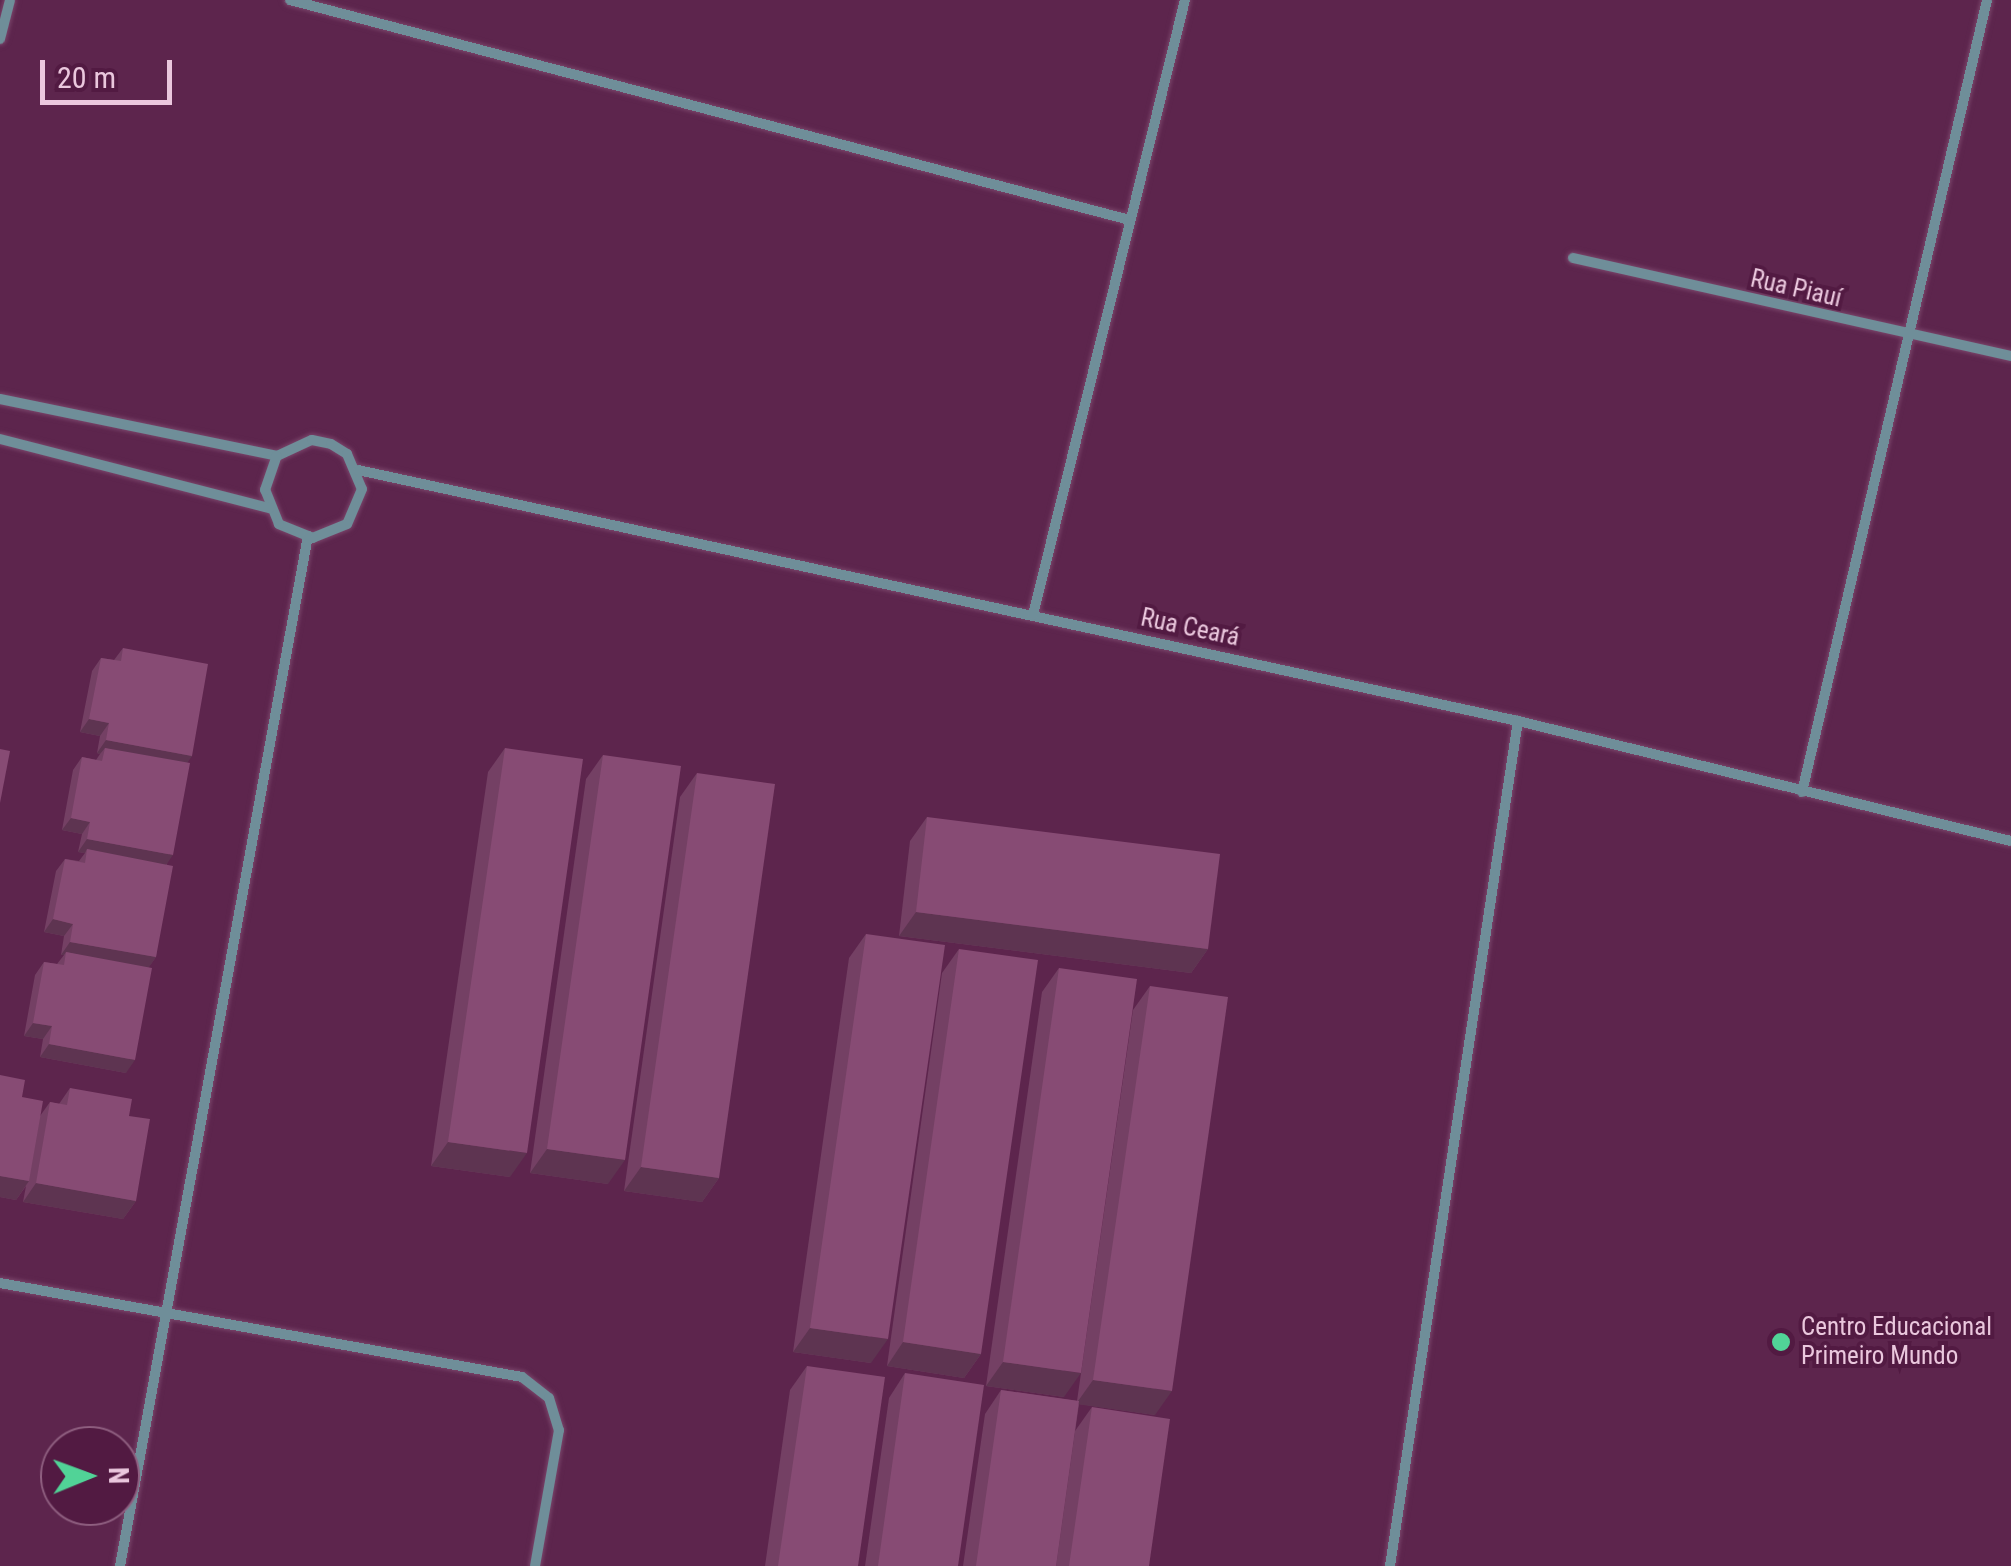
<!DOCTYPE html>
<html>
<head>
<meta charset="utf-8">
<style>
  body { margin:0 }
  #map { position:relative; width:2011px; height:1566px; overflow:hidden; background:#5d254d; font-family:"Roboto Condensed",sans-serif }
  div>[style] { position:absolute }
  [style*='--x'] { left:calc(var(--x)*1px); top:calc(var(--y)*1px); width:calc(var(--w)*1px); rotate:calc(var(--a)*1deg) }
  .roads { filter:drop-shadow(0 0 2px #79456a) drop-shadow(0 0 2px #79456a) }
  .minor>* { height:10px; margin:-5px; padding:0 5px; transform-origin:5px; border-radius:5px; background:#6f8e99 }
  .wall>* { inset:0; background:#744064 }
  .shaded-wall>* { inset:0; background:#5e3451 }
  .building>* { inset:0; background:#874b74 }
  .dots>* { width:28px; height:28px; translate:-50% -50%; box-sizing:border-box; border:5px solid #521a42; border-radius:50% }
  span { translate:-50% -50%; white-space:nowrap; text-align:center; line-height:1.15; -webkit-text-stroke:8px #521a42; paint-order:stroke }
  .street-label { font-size:25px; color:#eac7dd }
  .poi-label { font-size:25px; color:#eac7dd }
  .left { translate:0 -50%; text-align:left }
  .north { position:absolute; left:40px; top:1426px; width:100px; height:100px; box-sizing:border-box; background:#521a42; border:2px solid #8f5f80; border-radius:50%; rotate:89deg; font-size:28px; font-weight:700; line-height:40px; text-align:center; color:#eac7dd }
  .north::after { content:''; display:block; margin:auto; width:35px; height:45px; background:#51d397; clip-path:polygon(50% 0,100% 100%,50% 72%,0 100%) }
  .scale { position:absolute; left:40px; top:60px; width:132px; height:45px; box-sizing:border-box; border:5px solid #eac7dd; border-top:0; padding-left:12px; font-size:30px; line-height:35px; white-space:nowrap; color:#eac7dd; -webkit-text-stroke:8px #521a42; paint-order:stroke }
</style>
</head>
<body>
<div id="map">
  <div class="roads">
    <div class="minor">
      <div style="--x:290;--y:0;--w:868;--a:14.68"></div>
      <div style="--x:0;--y:39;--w:40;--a:-75.6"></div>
      <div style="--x:1573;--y:258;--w:449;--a:12.6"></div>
      <div style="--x:0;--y:399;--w:283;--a:11.6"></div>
      <div style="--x:277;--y:456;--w:38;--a:-25"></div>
      <div style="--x:312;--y:440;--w:19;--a:12"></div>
      <div style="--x:331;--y:444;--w:19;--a:32"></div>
      <div style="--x:347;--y:454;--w:38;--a:67"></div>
      <div style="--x:362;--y:489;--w:38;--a:113"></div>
      <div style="--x:347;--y:524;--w:37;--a:158"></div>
      <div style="--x:313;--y:538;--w:37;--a:-158"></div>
      <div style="--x:279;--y:524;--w:37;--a:-112"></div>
      <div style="--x:265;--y:490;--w:36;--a:-71"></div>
      <div style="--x:0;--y:439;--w:278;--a:14.4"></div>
      <div style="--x:358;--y:470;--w:1187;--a:12.21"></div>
      <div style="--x:1518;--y:721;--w:507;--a:13.68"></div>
      <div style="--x:1033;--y:615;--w:634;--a:-76.12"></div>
      <div style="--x:1802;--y:792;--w:813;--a:-76.85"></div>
      <div style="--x:0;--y:1283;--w:530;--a:10.21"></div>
      <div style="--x:522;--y:1377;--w:34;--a:38"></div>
      <div style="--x:549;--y:1398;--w:34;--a:73"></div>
      <div style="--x:559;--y:1430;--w:138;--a:100"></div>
      <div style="--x:120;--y:1566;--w:1047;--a:-79.66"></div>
      <div style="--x:1390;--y:1566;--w:855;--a:-81.39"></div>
    </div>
  </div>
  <div class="wall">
    <div style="clip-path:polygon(123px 648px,192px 756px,187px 762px,167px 864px,156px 957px,148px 968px,126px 1073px,40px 1057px,43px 1039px,24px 1036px,35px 975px,44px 962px,57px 964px,64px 955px,61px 955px,64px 936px,44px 932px,56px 871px,65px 859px,79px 861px,85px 853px,78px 852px,82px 834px,62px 830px,73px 770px,82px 757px,96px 760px,100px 754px,97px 753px,100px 736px,80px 732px,92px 671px,101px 658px,114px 660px)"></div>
    <div style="clip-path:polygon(505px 748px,510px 1177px,431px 1166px,488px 772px)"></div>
    <div style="clip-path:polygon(603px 755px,608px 1184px,530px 1173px,586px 779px)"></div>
    <div style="clip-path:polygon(697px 773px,719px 1178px,702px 1202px,624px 1191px,680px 797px)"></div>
    <div style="clip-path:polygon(927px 817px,1208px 949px,1191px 973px,899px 936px,910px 841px)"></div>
    <div style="clip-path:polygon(866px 934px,871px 1363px,793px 1352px,849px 958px)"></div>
    <div style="clip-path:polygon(959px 949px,981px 1354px,964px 1378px,887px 1366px,942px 973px)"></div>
    <div style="clip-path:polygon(1059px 968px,1064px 1397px,986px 1386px,1042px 992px)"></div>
    <div style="clip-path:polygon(1150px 986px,1155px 1415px,1079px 1404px,1056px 1566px,963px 1566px,985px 1414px,1001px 1390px,1077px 1401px,1133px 1010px)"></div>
    <div style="clip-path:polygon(0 1075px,40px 1116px,50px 1102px,59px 1104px,70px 1088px,129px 1116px,136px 1201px,123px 1219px,23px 1202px,26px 1186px,16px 1200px,0 1197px)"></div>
    <div style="clip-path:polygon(807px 1366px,858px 1566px,765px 1566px,790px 1390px)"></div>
    <div style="clip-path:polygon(905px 1373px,958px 1566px,865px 1566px,889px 1398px)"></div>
    <div style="clip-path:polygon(1092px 1407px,1149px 1566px,1056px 1566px,1075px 1431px)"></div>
  </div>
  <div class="shaded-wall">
    <div style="clip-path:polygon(89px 719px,109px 723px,100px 736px,80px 732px)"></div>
    <div style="clip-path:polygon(106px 740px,192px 756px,183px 769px,105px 748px,100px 754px,97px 753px)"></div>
    <div style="clip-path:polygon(71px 818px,90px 822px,82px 834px,62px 830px)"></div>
    <div style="clip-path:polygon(87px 839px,173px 855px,164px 868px,87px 849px,85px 853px,78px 852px)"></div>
    <div style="clip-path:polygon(916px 912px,1208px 949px,1191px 973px,899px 936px)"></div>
    <div style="clip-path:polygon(53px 919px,73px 924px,64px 936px,44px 932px)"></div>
    <div style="clip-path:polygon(70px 942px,156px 957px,147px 970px,66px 952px,64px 955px,61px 955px)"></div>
    <div style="clip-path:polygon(33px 1023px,52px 1026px,43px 1039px,24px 1036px)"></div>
    <div style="clip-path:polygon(49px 1044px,135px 1060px,126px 1073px,40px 1057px)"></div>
    <div style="clip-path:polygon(448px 1142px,527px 1153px,510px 1177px,431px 1166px)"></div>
    <div style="clip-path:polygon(547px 1149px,625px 1160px,608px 1184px,530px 1173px)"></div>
    <div style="clip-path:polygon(641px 1167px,719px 1178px,702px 1202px,624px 1191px)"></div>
    <div style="clip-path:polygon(0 1176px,29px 1181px,16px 1200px,0 1197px)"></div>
    <div style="clip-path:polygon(36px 1183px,136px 1201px,123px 1219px,23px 1202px)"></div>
    <div style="clip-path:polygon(810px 1328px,888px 1339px,871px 1363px,793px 1352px)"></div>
    <div style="clip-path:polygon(903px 1342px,981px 1354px,964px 1378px,887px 1366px)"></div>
    <div style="clip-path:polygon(1003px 1362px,1081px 1373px,1064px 1397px,986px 1386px)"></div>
    <div style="clip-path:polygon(1093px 1380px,1172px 1391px,1155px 1415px,1076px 1404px)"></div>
  </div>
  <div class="building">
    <div style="clip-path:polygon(123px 648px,208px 664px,192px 756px,106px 740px,109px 723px,89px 719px,101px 658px,121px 661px)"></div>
    <div style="clip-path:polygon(105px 748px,190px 763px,173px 855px,87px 839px,90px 822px,71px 818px,82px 757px,102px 761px)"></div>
    <div style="clip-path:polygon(505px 748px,583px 759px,527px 1153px,448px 1142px)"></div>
    <div style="clip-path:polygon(0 749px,10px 751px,0 803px)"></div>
    <div style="clip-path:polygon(603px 755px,681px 766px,625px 1160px,547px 1149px)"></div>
    <div style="clip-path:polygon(697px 773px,775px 784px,719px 1178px,641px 1167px)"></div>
    <div style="clip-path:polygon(927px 817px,1220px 854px,1208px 949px,916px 912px)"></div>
    <div style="clip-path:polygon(87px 849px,173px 866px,156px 957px,70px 942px,73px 924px,53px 919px,65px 859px,85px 863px)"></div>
    <div style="clip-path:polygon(866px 934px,945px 945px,888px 1339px,810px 1328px)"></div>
    <div style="clip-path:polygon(959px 949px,1038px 960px,981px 1354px,903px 1342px)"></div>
    <div style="clip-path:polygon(66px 952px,152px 968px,135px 1060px,49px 1044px,52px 1026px,33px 1023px,44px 962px,64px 965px)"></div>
    <div style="clip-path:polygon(1059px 968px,1137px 979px,1081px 1373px,1003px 1362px)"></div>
    <div style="clip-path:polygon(1150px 986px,1228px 997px,1172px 1391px,1093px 1380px)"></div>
    <div style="clip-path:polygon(0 1075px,25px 1080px,22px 1097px,43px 1101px,29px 1181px,0 1176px)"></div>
    <div style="clip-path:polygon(70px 1088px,132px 1099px,129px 1116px,150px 1119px,136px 1201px,36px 1183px,50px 1102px,67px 1105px)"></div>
    <div style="clip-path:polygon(807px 1366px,885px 1377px,858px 1566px,778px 1566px)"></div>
    <div style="clip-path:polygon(905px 1373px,984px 1385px,958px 1566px,878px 1566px)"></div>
    <div style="clip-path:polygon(1001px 1390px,1079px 1401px,1056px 1566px,976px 1566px)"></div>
    <div style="clip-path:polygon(1092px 1407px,1170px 1419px,1149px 1566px,1069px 1566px)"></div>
  </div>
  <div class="dots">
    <div style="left:1781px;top:1342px;background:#51d397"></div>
  </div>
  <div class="street-label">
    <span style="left:1796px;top:289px;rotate:13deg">Rua Piauí</span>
    <span style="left:1190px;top:628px;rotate:12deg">Rua Ceará</span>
  </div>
  <div class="poi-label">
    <span class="left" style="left:1801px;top:1342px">Centro Educacional<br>Primeiro Mundo</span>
  </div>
  <div class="north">N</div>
  <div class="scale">20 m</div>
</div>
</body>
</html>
